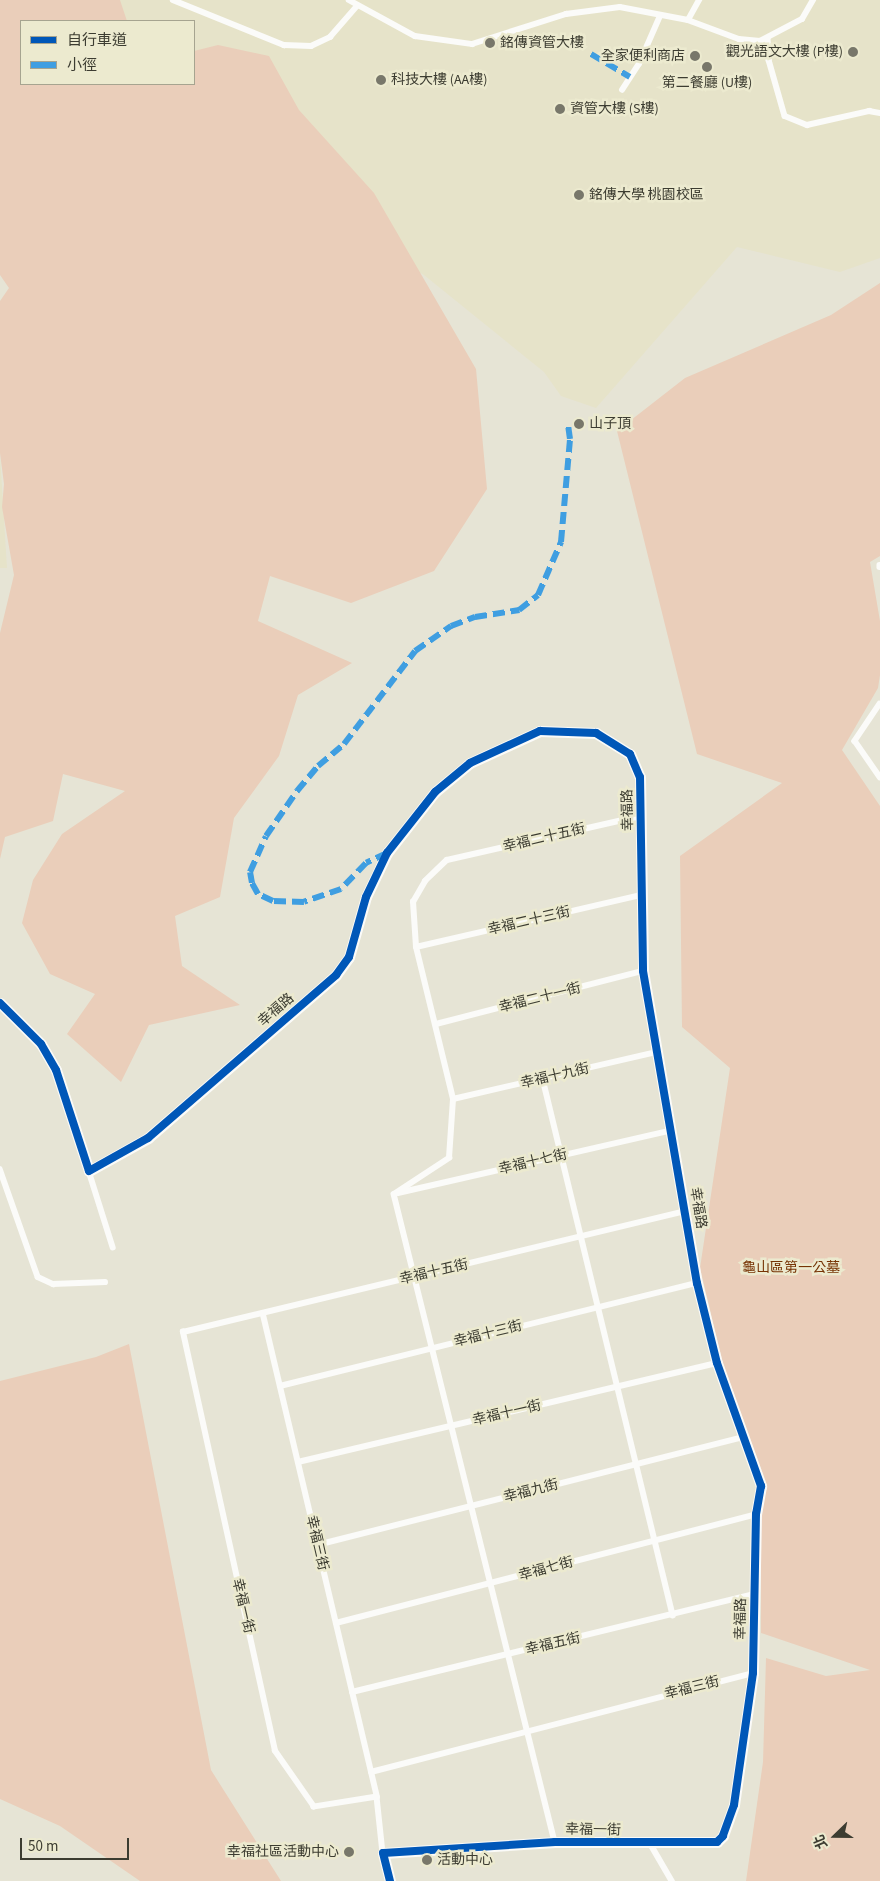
<!DOCTYPE html>
<html>
<head>
<meta charset="utf-8">
<style>
  body { margin:0 }
  #map { position:relative; width:880px; height:1881px; overflow:hidden; background:#e6e4d5; font-family:"Source Sans 3","Noto Sans TC",sans-serif }
  div>[style] { position:absolute }
  [style*='--x'] { left:calc(var(--x)*1px); top:calc(var(--y)*1px); width:calc(var(--w)*1px); rotate:calc(var(--a)*1deg) }
  .built>* { inset:0; background:#e6e3c9 }
  .green>* { inset:0; background:#eaceba }
  .lane>* { height:5.5px; margin:-2.75px; padding:0 2.75px; transform-origin:2.75px; border-radius:2.75px; background:#fbfbf9 }
  .street>* { height:11px; margin:-5.5px; padding:0 5.5px; transform-origin:5.5px; border-radius:5.5px; background:#fbfbf9 }
  .quiet>* { height:6px; margin-top:-3px; transform-origin:0; background:repeating-linear-gradient(90deg,#3f9ee1 0 12px,transparent 0 18px) }
  .cycleway>* { height:8px; margin:-4px; padding:0 4px; transform-origin:4px; border-radius:4px; background:#0057b8 }
  .dots>* { width:14px; height:14px; translate:-50% -50%; box-sizing:border-box; border:2px solid #eceacf; border-radius:50% }
  span { translate:-50% -50%; white-space:nowrap; text-align:center; line-height:1.15; -webkit-text-stroke:5px #eceacf; paint-order:stroke }
  .poi-label { font-size:14px; color:#3c3c31 }
  .left { translate:0 -50%; text-align:left }
  .right { translate:-100% -50%; text-align:right }
  .street-label { font-size:14px; color:#3c3c31 }
  .park-label { font-size:14px; color:#763304 }
  .legend { position:absolute; left:20px; top:20px; width:175px; height:65px; box-sizing:border-box; background:#eceacf; border:1px solid #a6a490; margin:0; padding:6px 9px; list-style:none; font-size:15px; color:#3c3c31 }
  .legend li { display:flex; align-items:center; gap:10px; height:25px }
  .legend b { width:25px; border:1px solid #a6a490 }
  .north { position:absolute; left:810px; top:1811px; width:50px; height:50px; -webkit-text-stroke:4px #eceacf; paint-order:stroke; rotate:248deg; font-size:14px; font-weight:700; line-height:20px; text-align:center; color:#3c3c31 }
  .north::after { content:''; display:block; margin:auto; width:18px; height:22px; background:#3c3c31; clip-path:polygon(50% 0,100% 100%,50% 72%,0 100%) }
  .scale { position:absolute; left:20px; top:1838px; width:109px; height:22px; box-sizing:border-box; border:2px solid #3c3c31; border-top:0; padding-left:6px; font-size:15px; line-height:18px; white-space:nowrap; color:#3c3c31; -webkit-text-stroke:4px #eceacf; paint-order:stroke }
</style>
</head>
<body>
<div id="map">
  <div class="built">
    <div style="clip-path:polygon(evenodd,0 0,880px 0,880px 258px,840px 272px,737px 247px,596px 408px,561px 396px,544px 372px,424px 275px,316px 210px,0 137px,0 0,21px 21px,194px 21px,194px 84px,21px 84px,21px 21px)"></div>
    <div style="clip-path:polygon(0 456px,7px 568px,0 568px)"></div>
  </div>
  <div class="green">
    <div style="clip-path:polygon(0 0,120px 0,127px 21px,21px 21px,21px 84px,194px 84px,194px 51px,218px 45px,269px 56px,299px 110px,374px 193px,476px 369px,487px 489px,434px 571px,351px 603px,270px 576px,258px 621px,352px 663px,298px 695px,279px 756px,234px 818px,220px 897px,175px 916px,182px 966px,240px 1005px,149px 1025px,121px 1082px,67px 1034px,95px 994px,50px 974px,22px 923px,33px 880px,62px 834px,125px 791px,63px 774px,53px 821px,5px 837px,0 859px,0 633px,14px 575px,2px 507px,4px 484px,0 453px,0 301px,9px 288px,0 275px)"></div>
    <div style="clip-path:polygon(880px 283px,880px 556px,870px 562px,880px 621px,880px 675px,878px 688px,842px 750px,880px 806px,880px 1881px,746px 1881px,763px 1762px,766px 1658px,826px 1676px,870px 1670px,761px 1633px,761px 1515px,767px 1485px,722px 1360px,700px 1268px,730px 1068px,682px 1027px,680px 856px,782px 783px,697px 754px,617px 431px,685px 378px,831px 315px)"></div>
    <div style="clip-path:polygon(129px 1344px,211px 1770px,281px 1881px,140px 1881px,60px 1826px,0 1799px,0 1381px,96px 1357px)"></div>
  </div>
  <div class="lane">
    <div style="--x:173;--y:0;--w:120;--a:22.1"></div>
    <div style="--x:284;--y:45;--w:27;--a:2"></div>
    <div style="--x:311;--y:46;--w:21;--a:-25"></div>
    <div style="--x:330;--y:37;--w:41;--a:-48.9"></div>
    <div style="--x:349;--y:0;--w:75;--a:28.6"></div>
    <div style="--x:415;--y:36;--w:58;--a:8"></div>
    <div style="--x:472;--y:44;--w:99;--a:-17.7"></div>
    <div style="--x:566;--y:14;--w:54;--a:-7.4"></div>
    <div style="--x:620;--y:7;--w:69;--a:10.8"></div>
    <div style="--x:688;--y:20;--w:54;--a:20.4"></div>
    <div style="--x:739;--y:39;--w:21;--a:5"></div>
    <div style="--x:760;--y:41;--w:47;--a:-27.6"></div>
    <div style="--x:802;--y:19;--w:22;--a:-60"></div>
    <div style="--x:688;--y:20;--w:23;--a:-61"></div>
    <div style="--x:768;--y:38;--w:22;--a:87"></div>
    <div style="--x:769;--y:60;--w:58;--a:74.1"></div>
    <div style="--x:785;--y:116;--w:24;--a:22"></div>
    <div style="--x:807;--y:125;--w:64;--a:-12.7"></div>
    <div style="--x:869;--y:111;--w:11;--a:10"></div>
    <div style="--x:622;--y:90;--w:31;--a:-57"></div>
    <div style="--x:639;--y:64;--w:52;--a:-66.4"></div>
    <div style="--x:880;--y:565;--w:2;--a:90"></div>
    <div style="--x:880;--y:704;--w:45;--a:124"></div>
    <div style="--x:855;--y:741;--w:44;--a:55.2"></div>
    <div style="--x:416;--y:947;--w:232;--a:-13"></div>
    <div style="--x:436;--y:1024;--w:214;--a:-14.4"></div>
    <div style="--x:543;--y:1079;--w:552;--a:76.37"></div>
    <div style="--x:453;--y:1099;--w:209;--a:-13"></div>
    <div style="--x:0;--y:1169;--w:114;--a:70.6"></div>
    <div style="--x:38;--y:1277;--w:17;--a:25"></div>
    <div style="--x:53;--y:1284;--w:52;--a:-2.2"></div>
    <div style="--x:89;--y:1171;--w:80;--a:72.5"></div>
    <div style="--x:398;--y:1193;--w:281;--a:-12.9"></div>
    <div style="--x:394;--y:1194;--w:668;--a:76.05"></div>
    <div style="--x:394;--y:1194;--w:66;--a:-33.2"></div>
    <div style="--x:449;--y:1158;--w:59;--a:-86.1"></div>
    <div style="--x:453;--y:1099;--w:156;--a:-103.7"></div>
    <div style="--x:416;--y:947;--w:45;--a:-93.8"></div>
    <div style="--x:413;--y:902;--w:24;--a:-60"></div>
    <div style="--x:425;--y:881;--w:30;--a:-44"></div>
    <div style="--x:447;--y:860;--w:199;--a:-12.8"></div>
    <div style="--x:263;--y:1313;--w:497;--a:76.7"></div>
    <div style="--x:377;--y:1797;--w:56;--a:83.9"></div>
    <div style="--x:280;--y:1386;--w:430;--a:-13.9"></div>
    <div style="--x:298;--y:1462;--w:431;--a:-13.3"></div>
    <div style="--x:317;--y:1545;--w:440;--a:-14.2"></div>
    <div style="--x:336;--y:1623;--w:434;--a:-14.5"></div>
    <div style="--x:352;--y:1692;--w:414;--a:-13.7"></div>
    <div style="--x:371;--y:1772;--w:395;--a:-14.5"></div>
    <div style="--x:377;--y:1797;--w:64;--a:171"></div>
    <div style="--x:314;--y:1807;--w:68;--a:-124.9"></div>
    <div style="--x:275;--y:1751;--w:429;--a:-102.4"></div>
    <div style="--x:183;--y:1332;--w:517;--a:-13.53"></div>
    <div style="--x:650;--y:1843;--w:44;--a:59.9"></div>
  </div>
  <div class="street">
    <div style="--x:0;--y:1003;--w:58;--a:45"></div>
    <div style="--x:41;--y:1044;--w:30;--a:60"></div>
    <div style="--x:56;--y:1070;--w:106;--a:71.9"></div>
    <div style="--x:89;--y:1171;--w:68;--a:-29.2"></div>
    <div style="--x:148;--y:1138;--w:249;--a:-40.9"></div>
    <div style="--x:336;--y:975;--w:22;--a:-54"></div>
    <div style="--x:349;--y:957;--w:62;--a:-74.2"></div>
    <div style="--x:366;--y:897;--w:49;--a:-64.5"></div>
    <div style="--x:387;--y:853;--w:78;--a:-51.8"></div>
    <div style="--x:435;--y:792;--w:45;--a:-39.6"></div>
    <div style="--x:470;--y:763;--w:77;--a:-24.6"></div>
    <div style="--x:540;--y:731;--w:56;--a:2"></div>
    <div style="--x:596;--y:733;--w:40;--a:32"></div>
    <div style="--x:630;--y:754;--w:25;--a:67"></div>
    <div style="--x:640;--y:777;--w:194;--a:89.1"></div>
    <div style="--x:643;--y:971;--w:317;--a:80.2"></div>
    <div style="--x:697;--y:1283;--w:82;--a:76"></div>
    <div style="--x:717;--y:1363;--w:131;--a:70.3"></div>
    <div style="--x:761;--y:1486;--w:28;--a:100"></div>
    <div style="--x:756;--y:1514;--w:159;--a:91.1"></div>
    <div style="--x:753;--y:1673;--w:133;--a:98.2"></div>
    <div style="--x:734;--y:1805;--w:33;--a:110"></div>
    <div style="--x:723;--y:1836;--w:8;--a:135"></div>
    <div style="--x:717;--y:1842;--w:162;--a:180"></div>
    <div style="--x:555;--y:1842;--w:172;--a:176.3"></div>
    <div style="--x:383;--y:1853;--w:29;--a:76"></div>
  </div>
  <div class="quiet">
    <div style="--x:591;--y:54;--w:45;--a:30.5"></div>
    <div style="--x:387;--y:853;--w:23;--a:155"></div>
    <div style="--x:366;--y:863;--w:36;--a:134"></div>
    <div style="--x:341;--y:889;--w:39;--a:161"></div>
    <div style="--x:304;--y:902;--w:31;--a:-178"></div>
    <div style="--x:273;--y:901;--w:17;--a:-155"></div>
    <div style="--x:258;--y:894;--w:13;--a:-119"></div>
    <div style="--x:252;--y:883;--w:11;--a:-100"></div>
    <div style="--x:250;--y:872;--w:39;--a:-66"></div>
    <div style="--x:266;--y:836;--w:55;--a:-55.4"></div>
    <div style="--x:297;--y:791;--w:33;--a:-50"></div>
    <div style="--x:318;--y:766;--w:34;--a:-40"></div>
    <div style="--x:344;--y:744;--w:117;--a:-52.6"></div>
    <div style="--x:415;--y:651;--w:44;--a:-34.8"></div>
    <div style="--x:451;--y:626;--w:26;--a:-21"></div>
    <div style="--x:475;--y:617;--w:45;--a:-9"></div>
    <div style="--x:519;--y:610;--w:24;--a:-38"></div>
    <div style="--x:538;--y:595;--w:58;--a:-66.5"></div>
    <div style="--x:561;--y:542;--w:103;--a:-85"></div>
    <div style="--x:570;--y:439;--w:14;--a:-98"></div>
  </div>
  <div class="cycleway">
    <div style="--x:0;--y:1003;--w:58;--a:45"></div>
    <div style="--x:41;--y:1044;--w:30;--a:60"></div>
    <div style="--x:56;--y:1070;--w:106;--a:71.9"></div>
    <div style="--x:89;--y:1171;--w:68;--a:-29.2"></div>
    <div style="--x:148;--y:1138;--w:249;--a:-40.9"></div>
    <div style="--x:336;--y:975;--w:22;--a:-54"></div>
    <div style="--x:349;--y:957;--w:62;--a:-74.2"></div>
    <div style="--x:366;--y:897;--w:49;--a:-64.5"></div>
    <div style="--x:387;--y:853;--w:78;--a:-51.8"></div>
    <div style="--x:435;--y:792;--w:45;--a:-39.6"></div>
    <div style="--x:470;--y:763;--w:77;--a:-24.6"></div>
    <div style="--x:540;--y:731;--w:56;--a:2"></div>
    <div style="--x:596;--y:733;--w:40;--a:32"></div>
    <div style="--x:630;--y:754;--w:25;--a:67"></div>
    <div style="--x:640;--y:777;--w:194;--a:89.1"></div>
    <div style="--x:643;--y:971;--w:317;--a:80.2"></div>
    <div style="--x:697;--y:1283;--w:82;--a:76"></div>
    <div style="--x:717;--y:1363;--w:131;--a:70.3"></div>
    <div style="--x:761;--y:1486;--w:28;--a:100"></div>
    <div style="--x:756;--y:1514;--w:159;--a:91.1"></div>
    <div style="--x:753;--y:1673;--w:133;--a:98.2"></div>
    <div style="--x:734;--y:1805;--w:33;--a:110"></div>
    <div style="--x:723;--y:1836;--w:8;--a:135"></div>
    <div style="--x:717;--y:1842;--w:162;--a:180"></div>
    <div style="--x:555;--y:1842;--w:172;--a:176.3"></div>
    <div style="--x:383;--y:1853;--w:29;--a:76"></div>
  </div>
  <div class="dots">
    <div style="left:490px;top:43px;background:#78776a"></div>
    <div style="left:853px;top:52px;background:#78776a"></div>
    <div style="left:695px;top:56px;background:#78776a"></div>
    <div style="left:707px;top:67px;background:#78776a"></div>
    <div style="left:381px;top:80px;background:#78776a"></div>
    <div style="left:560px;top:109px;background:#78776a"></div>
    <div style="left:579px;top:195px;background:#78776a"></div>
    <div style="left:579px;top:424px;background:#78776a"></div>
    <div style="left:349px;top:1852px;background:#78776a"></div>
    <div style="left:427px;top:1860px;background:#78776a"></div>
  </div>
  <div class="poi-label">
    <span class="left" style="left:500px;top:43px">銘傳資管大樓</span>
    <span class="right" style="left:843px;top:52px">觀光語文大樓 (P樓)</span>
    <span class="right" style="left:685px;top:56px">全家便利商店</span>
    <span class="left" style="left:391px;top:80px">科技大樓 (AA樓)</span>
    <span style="left:707px;top:83px">第二餐廳 (U樓)</span>
    <span class="left" style="left:570px;top:109px">資管大樓 (S樓)</span>
    <span class="left" style="left:589px;top:195px">銘傳大學 桃園校區</span>
    <span class="left" style="left:589px;top:424px">山子頂</span>
    <span class="right" style="left:339px;top:1852px">幸福社區活動中心</span>
    <span class="left" style="left:437px;top:1860px">活動中心</span>
  </div>
  <div class="street-label">
    <span style="left:628px;top:810px;rotate:-91deg">幸福路</span>
    <span style="left:544px;top:838px;rotate:-13deg">幸福二十五街</span>
    <span style="left:529px;top:921px;rotate:-13deg">幸福二十三街</span>
    <span style="left:540px;top:998px;rotate:-14deg">幸福二十一街</span>
    <span style="left:276px;top:1010px;rotate:-41deg">幸福路</span>
    <span style="left:555px;top:1076px;rotate:-13deg">幸福十九街</span>
    <span style="left:533px;top:1162px;rotate:-13deg">幸福十七街</span>
    <span style="left:698px;top:1208px;rotate:81deg">幸福路</span>
    <span style="left:434px;top:1272px;rotate:-13deg">幸福十五街</span>
    <span style="left:488px;top:1334px;rotate:-14deg">幸福十三街</span>
    <span style="left:507px;top:1413px;rotate:-13deg">幸福十一街</span>
    <span style="left:531px;top:1491px;rotate:-14deg">幸福九街</span>
    <span style="left:317px;top:1543px;rotate:77deg">幸福三街</span>
    <span style="left:546px;top:1569px;rotate:-15deg">幸福七街</span>
    <span style="left:243px;top:1606px;rotate:77deg">幸福一街</span>
    <span style="left:741px;top:1619px;rotate:-89deg">幸福路</span>
    <span style="left:553px;top:1644px;rotate:-13deg">幸福五街</span>
    <span style="left:692px;top:1688px;rotate:-14deg">幸福三街</span>
    <span style="left:593px;top:1830px;rotate:1deg">幸福一街</span>
  </div>
  <div class="park-label">
    <span style="left:791px;top:1268px">龜山區第一公墓</span>
  </div>
  <ul class="legend">
  <li><b style="height:6px;background:#0057b8"></b>自行車道</li>
  <li><b style="height:6px;background:#3f9ee1"></b>小徑</li>
  </ul>
  <div class="north">北</div>
  <div class="scale">50 m</div>
</div>
</body>
</html>
